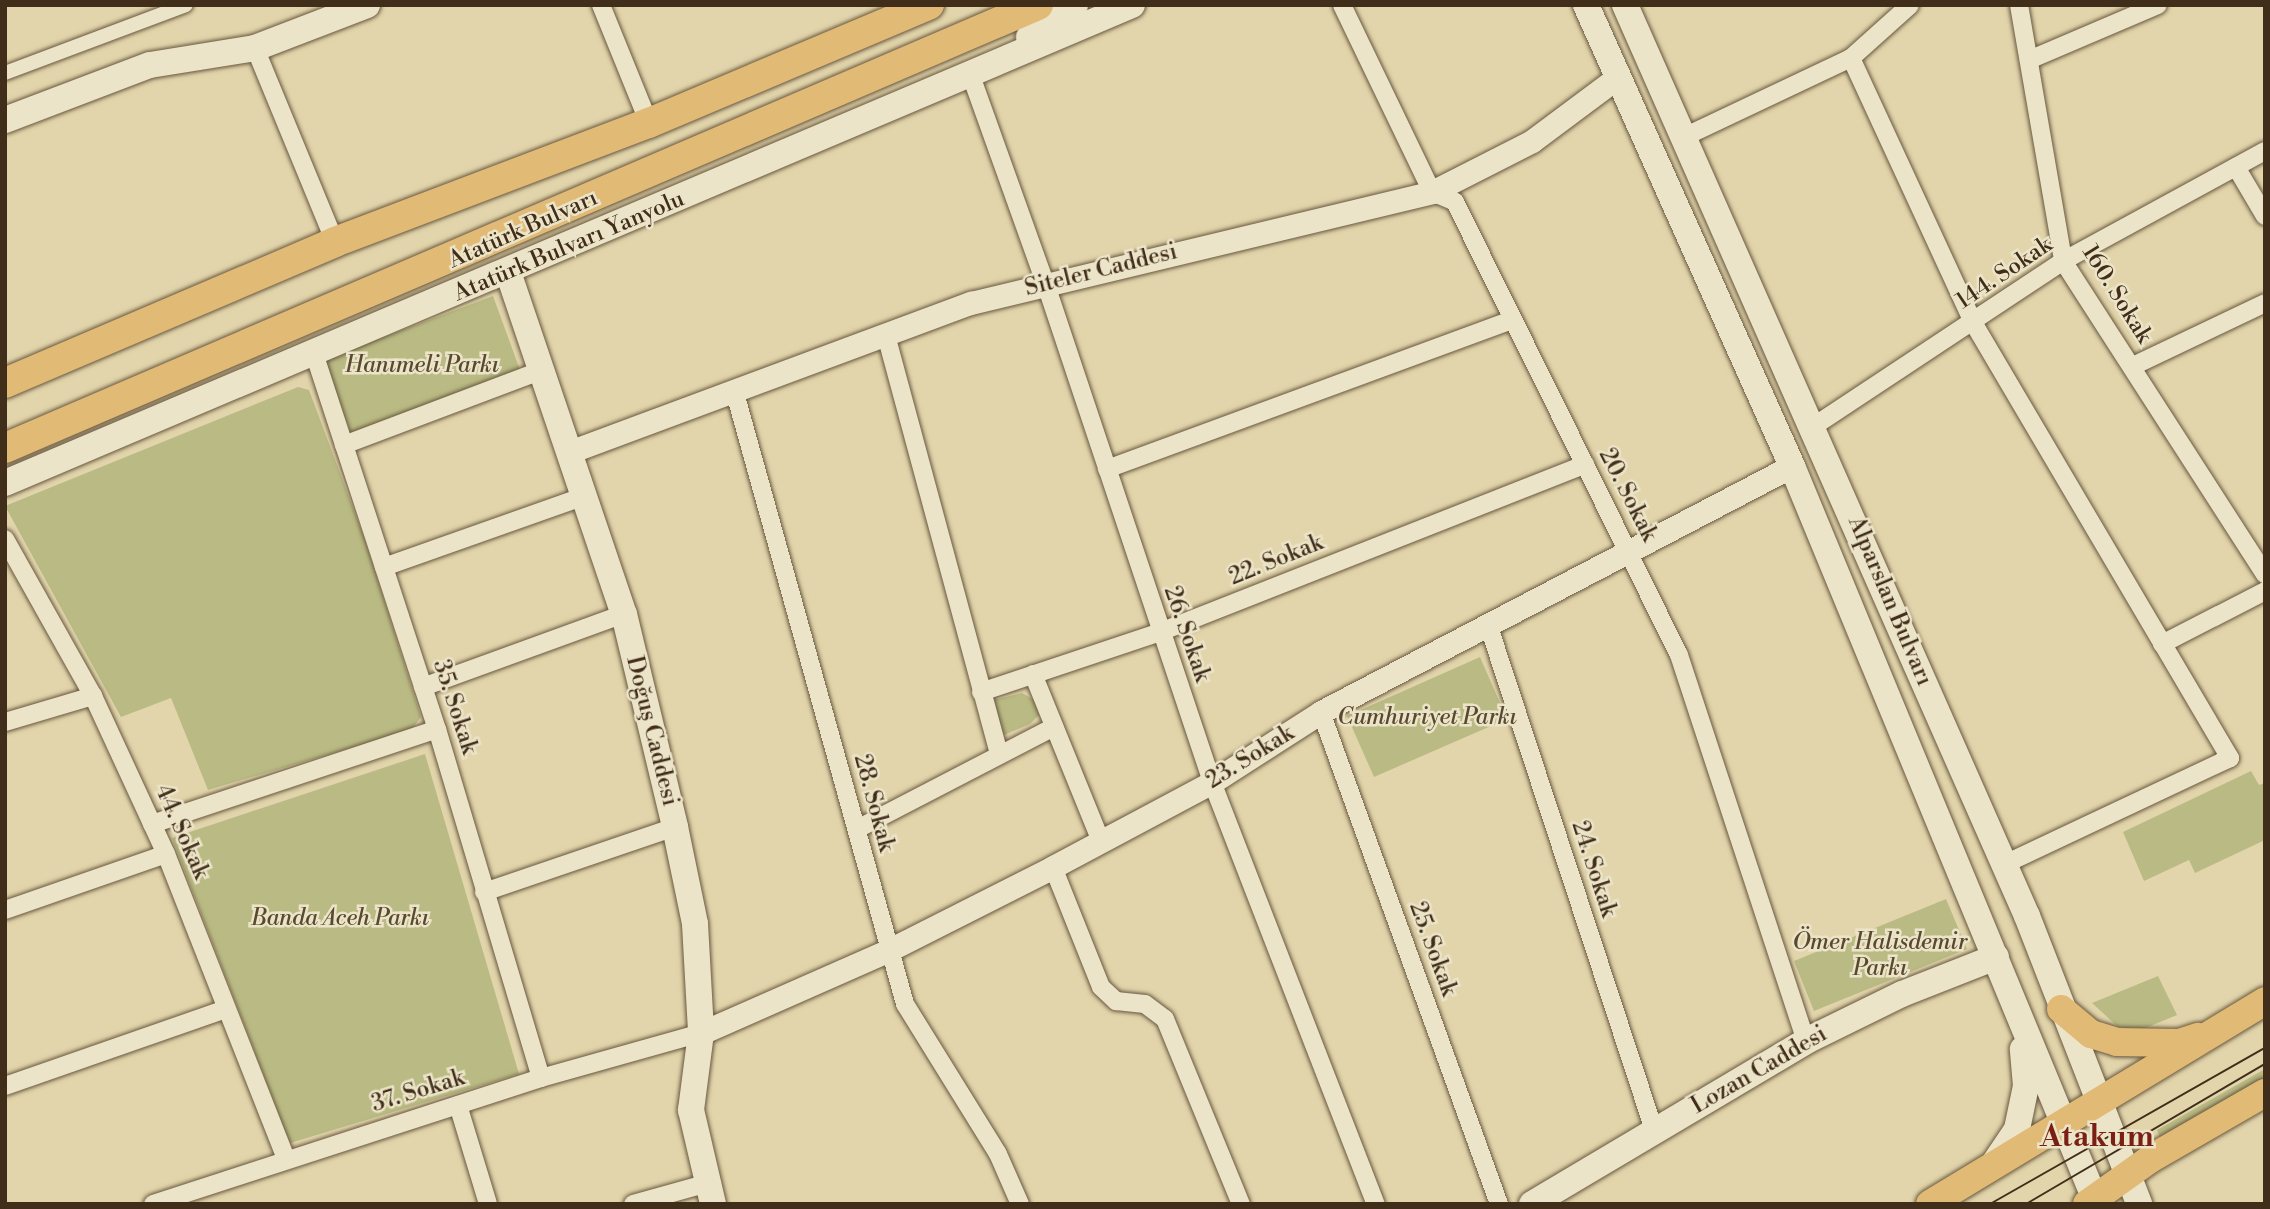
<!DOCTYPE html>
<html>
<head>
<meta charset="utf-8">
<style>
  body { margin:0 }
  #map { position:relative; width:2270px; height:1209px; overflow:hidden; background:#e2d5ab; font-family:"Libre Bodoni",serif }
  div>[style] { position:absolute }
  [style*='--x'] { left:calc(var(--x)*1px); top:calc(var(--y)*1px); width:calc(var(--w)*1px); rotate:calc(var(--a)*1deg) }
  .green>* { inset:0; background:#babb84 }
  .roads { filter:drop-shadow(0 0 2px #68573e) drop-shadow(0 0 2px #68573e) }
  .pedestrian>* { height:14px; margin:-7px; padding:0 7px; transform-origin:7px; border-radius:7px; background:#ece4c8 }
  .minor>* { height:18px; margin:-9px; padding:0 9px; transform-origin:9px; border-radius:9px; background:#ece4c8 }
  .tertiary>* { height:23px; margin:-11.5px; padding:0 11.5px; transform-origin:11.5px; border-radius:11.5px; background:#ece4c8 }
  .secondary>* { height:26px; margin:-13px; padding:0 13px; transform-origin:13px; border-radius:13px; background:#ece4c8 }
  .primary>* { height:28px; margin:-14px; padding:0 14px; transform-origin:14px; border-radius:14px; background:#e1ba76 }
  .trunk>* { height:30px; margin:-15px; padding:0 15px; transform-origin:15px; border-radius:15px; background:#e1ba76 }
  .tram>* { height:2px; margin:-1px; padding:0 1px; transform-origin:1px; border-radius:1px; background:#402d1a }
  span { translate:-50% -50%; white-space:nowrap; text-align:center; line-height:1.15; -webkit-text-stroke:5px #ece4c8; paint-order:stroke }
  .street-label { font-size:23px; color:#402d1a }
  .park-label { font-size:23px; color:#58492f; font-style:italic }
  .district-label { font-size:30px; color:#7a1f14; font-weight:700 }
  .frame { position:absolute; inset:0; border:7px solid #402d1a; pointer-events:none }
</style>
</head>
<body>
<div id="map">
  <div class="green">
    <div style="clip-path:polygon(493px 296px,520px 370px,351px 433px,323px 360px)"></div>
    <div style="clip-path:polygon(298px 387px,309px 390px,365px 540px,421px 717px,411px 730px,208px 790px,171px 698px,121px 717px,5px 506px)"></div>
    <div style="clip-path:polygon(1480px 657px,1507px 719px,1374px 777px,1347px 716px)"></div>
    <div style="clip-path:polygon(1022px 693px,1036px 701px,1039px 715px,1030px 724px,1004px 735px,995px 724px,994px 700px)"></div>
    <div style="clip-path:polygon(425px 754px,519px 1074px,290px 1143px,172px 838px)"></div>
    <div style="clip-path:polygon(2251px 771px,2259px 785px,2265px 783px,2265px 840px,2195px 873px,2189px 860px,2144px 881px,2123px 832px)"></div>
    <div style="clip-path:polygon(1946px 899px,1967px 949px,1814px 1011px,1794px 961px)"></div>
    <div style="clip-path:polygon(2158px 976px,2177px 1015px,2138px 1031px,2117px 1026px,2092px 1003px)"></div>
    <div style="clip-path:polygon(2265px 1069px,2265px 1081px,2160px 1138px,2157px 1130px)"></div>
  </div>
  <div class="roads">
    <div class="pedestrian">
      <div style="--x:5;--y:73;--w:193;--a:-20.6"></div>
    </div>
    <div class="minor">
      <div style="--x:601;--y:5;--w:127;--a:67.9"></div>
      <div style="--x:1342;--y:5;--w:208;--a:64.3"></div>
      <div style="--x:1432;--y:192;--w:25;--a:23"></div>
      <div style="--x:1455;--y:202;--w:505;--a:63.69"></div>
      <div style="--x:1679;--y:655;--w:406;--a:71.8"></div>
      <div style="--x:2019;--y:5;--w:260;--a:80.2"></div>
      <div style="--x:2063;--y:261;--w:373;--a:57.2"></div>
      <div style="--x:255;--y:48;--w:210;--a:67.6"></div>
      <div style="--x:1851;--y:58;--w:293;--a:65.2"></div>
      <div style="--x:1974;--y:324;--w:504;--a:59.47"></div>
      <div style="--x:2230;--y:758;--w:249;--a:154.8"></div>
      <div style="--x:2029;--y:60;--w:140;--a:-23.1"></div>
      <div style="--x:970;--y:73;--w:222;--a:70.3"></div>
      <div style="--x:1045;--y:282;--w:527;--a:71.53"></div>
      <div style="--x:1212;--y:782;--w:453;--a:68.8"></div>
      <div style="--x:1686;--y:136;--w:183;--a:-25.3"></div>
      <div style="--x:1851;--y:58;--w:79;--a:-41.9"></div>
      <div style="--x:2236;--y:167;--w:57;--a:59.4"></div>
      <div style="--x:886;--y:335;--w:434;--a:74.9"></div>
      <div style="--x:314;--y:353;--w:396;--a:71.9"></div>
      <div style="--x:437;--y:729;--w:364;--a:73.4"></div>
      <div style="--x:2133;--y:366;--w:146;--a:-25.5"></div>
      <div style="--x:735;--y:393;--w:634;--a:74.45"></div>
      <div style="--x:905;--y:1004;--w:176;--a:58.2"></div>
      <div style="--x:998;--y:1154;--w:55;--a:66.3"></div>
      <div style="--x:1814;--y:426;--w:299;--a:-33.5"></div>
      <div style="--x:2063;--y:261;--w:230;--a:-28.6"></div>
      <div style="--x:344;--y:445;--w:213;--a:-20.7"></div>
      <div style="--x:1107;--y:469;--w:431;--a:-20.2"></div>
      <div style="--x:5;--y:539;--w:180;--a:60.7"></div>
      <div style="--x:93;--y:696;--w:174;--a:65.2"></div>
      <div style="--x:166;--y:854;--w:327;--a:68.5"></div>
      <div style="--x:384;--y:567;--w:213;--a:-19.5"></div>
      <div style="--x:1488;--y:624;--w:533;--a:71.84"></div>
      <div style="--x:2162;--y:644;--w:116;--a:-27.2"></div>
      <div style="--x:1033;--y:674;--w:178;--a:67.9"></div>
      <div style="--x:423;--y:687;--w:214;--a:-20"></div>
      <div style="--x:981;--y:692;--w:189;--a:-18.5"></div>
      <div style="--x:1160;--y:632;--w:457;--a:-21.5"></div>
      <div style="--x:1321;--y:712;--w:523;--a:70.11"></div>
      <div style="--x:5;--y:722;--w:92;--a:-16.5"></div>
      <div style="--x:152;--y:824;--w:300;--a:-18.4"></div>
      <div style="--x:857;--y:829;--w:222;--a:-27.4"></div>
      <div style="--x:1053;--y:867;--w:129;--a:68.2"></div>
      <div style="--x:1101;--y:987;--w:21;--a:43"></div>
      <div style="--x:1116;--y:1001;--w:29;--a:6"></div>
      <div style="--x:1145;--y:1004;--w:25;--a:37"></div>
      <div style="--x:1165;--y:1019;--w:200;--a:67.7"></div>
      <div style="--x:484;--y:892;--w:202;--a:-18.8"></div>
      <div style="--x:5;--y:910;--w:170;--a:-19.2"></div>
      <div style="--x:5;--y:1086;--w:234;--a:-19.2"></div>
      <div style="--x:458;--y:1105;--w:103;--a:73.1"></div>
      <div style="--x:153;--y:1204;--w:408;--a:-18"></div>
      <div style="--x:541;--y:1078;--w:166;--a:-15.7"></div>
      <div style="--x:633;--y:1204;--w:78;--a:-15.6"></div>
    </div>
    <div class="tertiary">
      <div style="--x:572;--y:451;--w:426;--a:-20.4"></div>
      <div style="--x:971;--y:303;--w:474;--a:-13.5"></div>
      <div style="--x:1432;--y:192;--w:112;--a:-27"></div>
      <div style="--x:1532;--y:141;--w:107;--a:-36.7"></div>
      <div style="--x:701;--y:1033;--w:203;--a:-23.8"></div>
      <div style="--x:887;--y:951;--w:186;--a:-26.8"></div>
      <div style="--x:1053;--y:867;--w:180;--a:-28.1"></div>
      <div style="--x:1212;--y:782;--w:130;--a:-32.7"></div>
      <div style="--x:1321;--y:712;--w:531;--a:-27.58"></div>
    </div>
    <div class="secondary">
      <div style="--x:1586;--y:5;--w:505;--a:65.92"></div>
      <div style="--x:1792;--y:466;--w:799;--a:67.55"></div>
      <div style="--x:1625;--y:5;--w:996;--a:66.19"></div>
      <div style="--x:2027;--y:916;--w:309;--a:68.7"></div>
      <div style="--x:1029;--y:37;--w:56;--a:-34.8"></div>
      <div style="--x:5;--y:120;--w:155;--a:-20.8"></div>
      <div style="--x:150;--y:65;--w:106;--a:-9.2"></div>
      <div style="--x:255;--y:48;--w:120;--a:-21"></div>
      <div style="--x:508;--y:272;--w:361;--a:71.3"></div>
      <div style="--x:624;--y:614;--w:219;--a:76.5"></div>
      <div style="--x:675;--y:827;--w:99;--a:78.3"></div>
      <div style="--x:695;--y:924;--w:109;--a:86.8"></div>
      <div style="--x:701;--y:1033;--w:78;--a:97.4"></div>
      <div style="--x:691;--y:1110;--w:97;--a:76.8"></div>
      <div style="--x:5;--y:483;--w:1224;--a:-22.98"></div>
      <div style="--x:1995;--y:1162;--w:40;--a:-56"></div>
      <div style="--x:2017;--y:1129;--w:44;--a:-78.2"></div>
      <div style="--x:2026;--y:1086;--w:37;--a:-95"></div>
      <div style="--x:1532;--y:1204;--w:319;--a:-30.7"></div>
      <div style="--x:1806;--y:1041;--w:107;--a:-26.1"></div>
      <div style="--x:1902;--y:994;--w:101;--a:-21.5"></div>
    </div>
    <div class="primary">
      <div style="--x:2061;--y:1009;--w:39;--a:40"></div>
      <div style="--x:2091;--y:1034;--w:27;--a:17"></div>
      <div style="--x:2117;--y:1042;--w:62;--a:0.9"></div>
      <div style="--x:2179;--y:1043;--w:20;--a:-18"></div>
      <div style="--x:1930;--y:1204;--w:392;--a:-31.2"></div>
      <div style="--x:2087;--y:1204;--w:77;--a:-35.5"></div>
      <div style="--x:2150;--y:1159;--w:133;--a:-29.9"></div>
    </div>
    <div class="trunk">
      <div style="--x:5;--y:383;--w:359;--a:-23.1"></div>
      <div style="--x:335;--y:242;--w:336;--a:-20.8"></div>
      <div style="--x:649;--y:123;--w:304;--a:-22.9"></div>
      <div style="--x:5;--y:448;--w:1124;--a:-23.21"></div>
    </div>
  </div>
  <div class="tram">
    <div style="--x:1990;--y:1204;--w:316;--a:-29.6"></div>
    <div style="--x:2026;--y:1204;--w:277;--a:-30.4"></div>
  </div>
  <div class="street-label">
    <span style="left:523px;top:229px;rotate:-24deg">Atatürk Bulvarı</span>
    <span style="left:569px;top:246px;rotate:-23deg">Atatürk Bulvarı Yanyolu</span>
    <span style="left:1101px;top:270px;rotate:-14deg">Siteler Caddesi</span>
    <span style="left:2004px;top:273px;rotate:-34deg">144. Sokak</span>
    <span style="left:2117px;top:294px;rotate:58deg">160. Sokak</span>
    <span style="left:1628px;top:495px;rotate:63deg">20. Sokak</span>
    <span style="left:1276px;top:560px;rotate:-22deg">22. Sokak</span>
    <span style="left:1890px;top:601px;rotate:67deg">Alparslan Bulvarı</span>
    <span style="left:1187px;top:634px;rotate:71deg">26. Sokak</span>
    <span style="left:455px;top:707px;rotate:72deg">35. Sokak</span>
    <span style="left:652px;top:731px;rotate:76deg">Doğuş Caddesi</span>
    <span style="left:1250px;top:757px;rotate:-32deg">23. Sokak</span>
    <span style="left:874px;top:803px;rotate:75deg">28. Sokak</span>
    <span style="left:182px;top:832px;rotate:66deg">44. Sokak</span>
    <span style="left:1594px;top:869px;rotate:72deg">24. Sokak</span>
    <span style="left:1433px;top:949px;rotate:70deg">25. Sokak</span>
    <span style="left:1759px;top:1070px;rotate:-30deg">Lozan Caddesi</span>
    <span style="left:418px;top:1091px;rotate:-17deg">37. Sokak</span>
  </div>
  <div class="park-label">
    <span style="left:422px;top:365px">Hanımeli Parkı</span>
    <span style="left:1427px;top:717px">Cumhuriyet Parkı</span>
    <span style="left:340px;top:918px">Banda Aceh Parkı</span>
    <span style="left:1880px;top:955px">Ömer Halisdemir<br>Parkı</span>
  </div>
  <div class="district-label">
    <span style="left:2097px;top:1137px">Atakum</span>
  </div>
  <div class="frame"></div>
</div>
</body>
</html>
